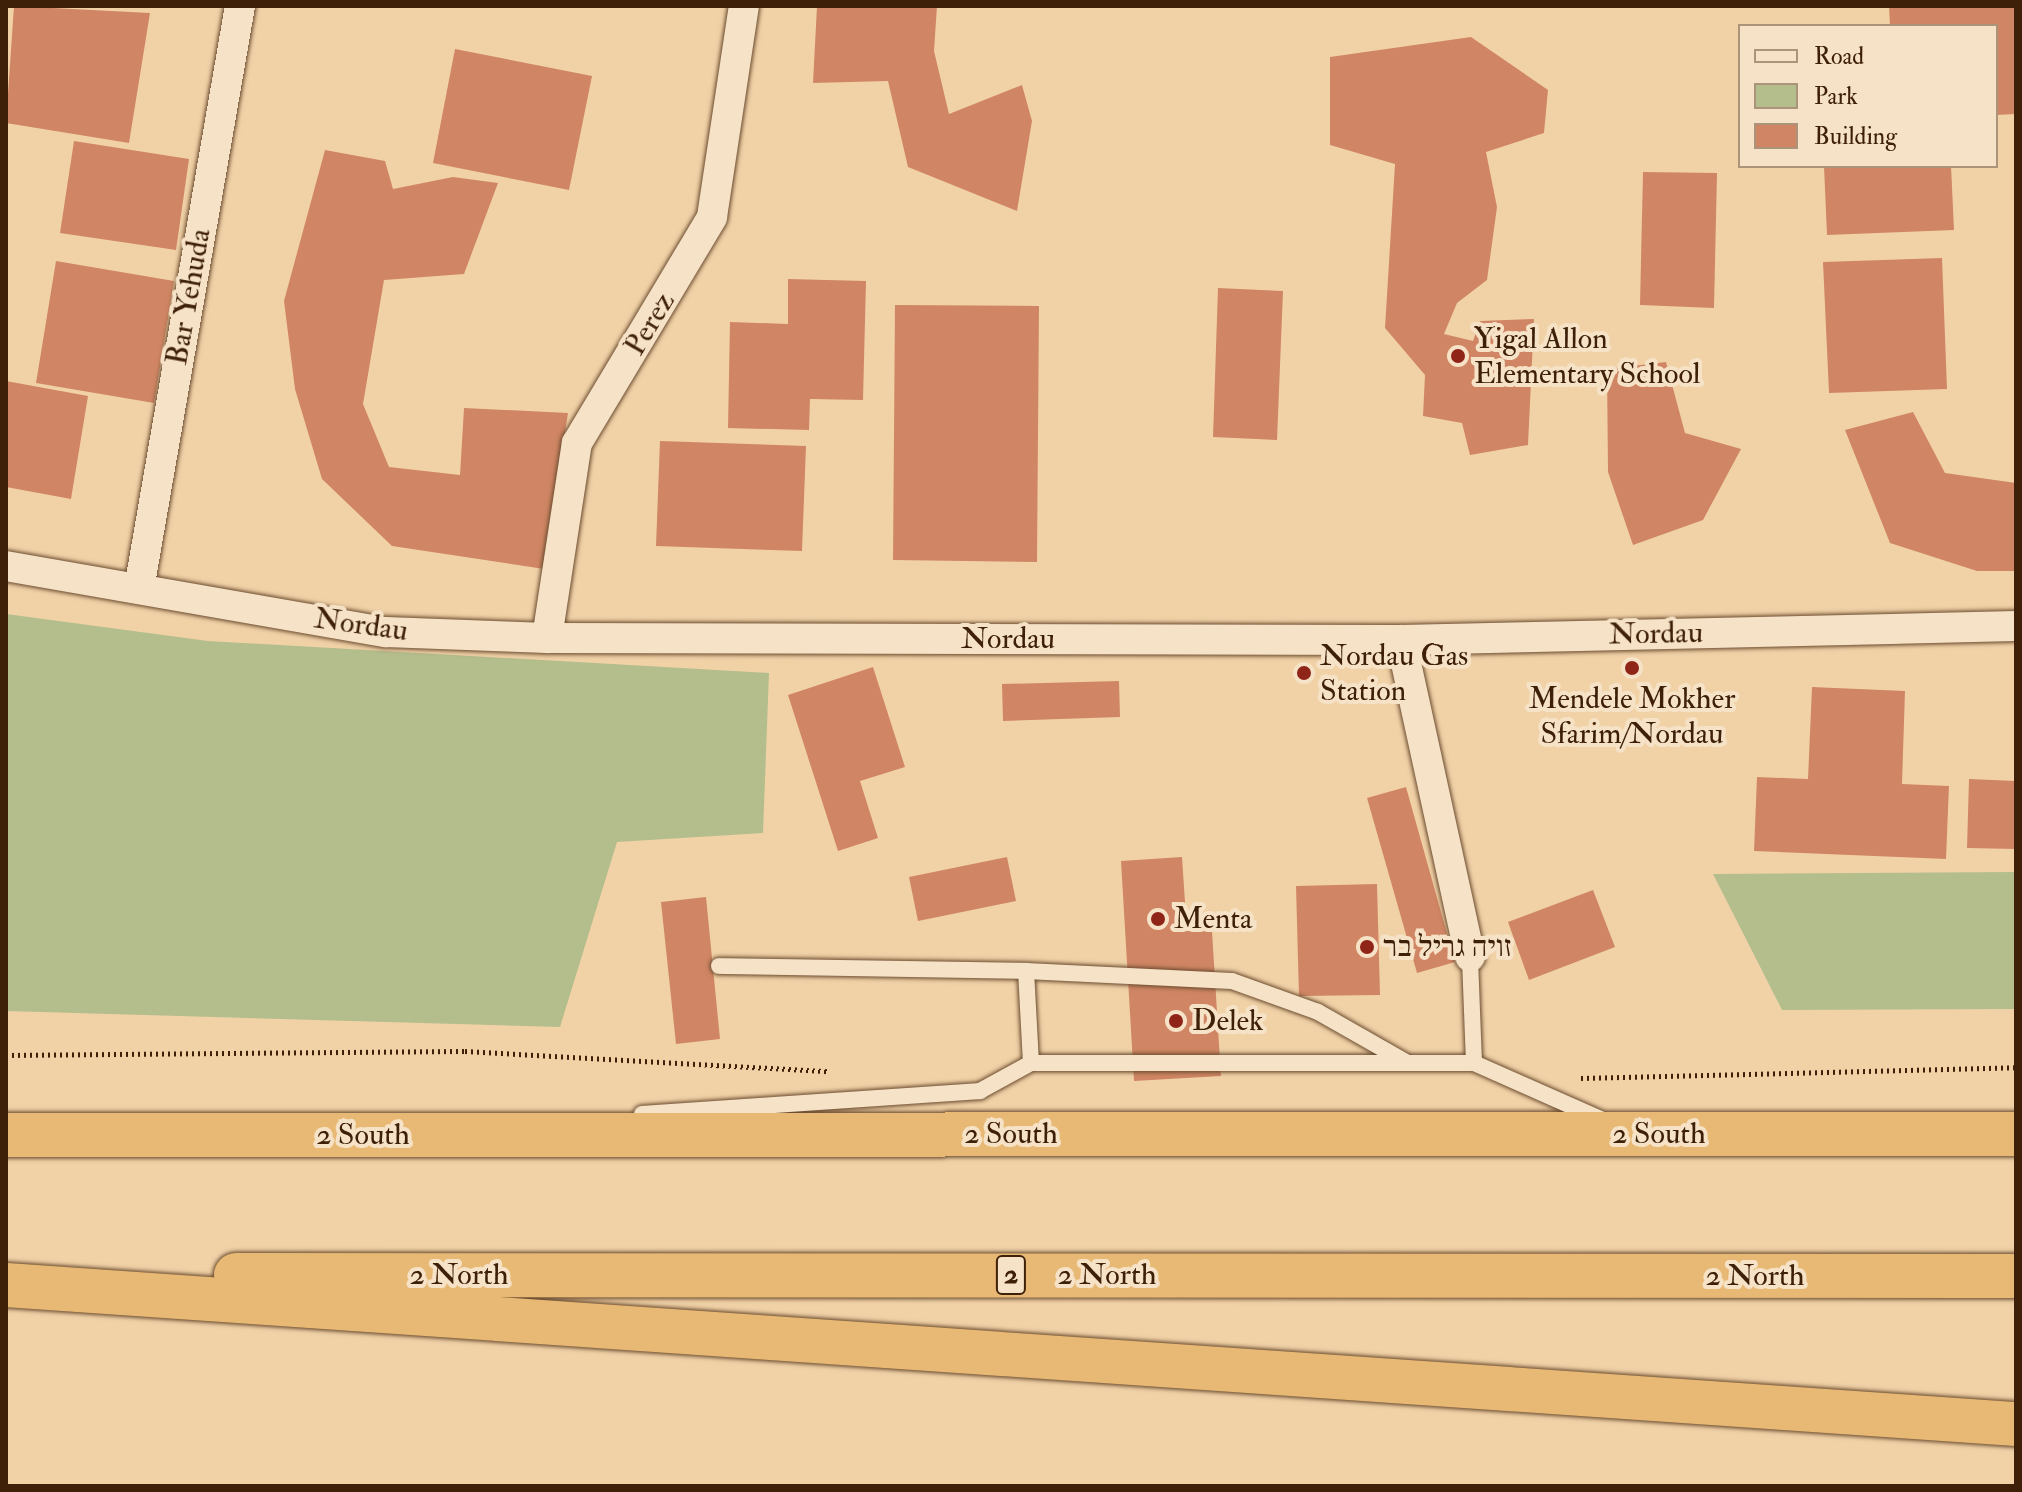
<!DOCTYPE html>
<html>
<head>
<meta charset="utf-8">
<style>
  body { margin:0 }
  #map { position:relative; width:2022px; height:1492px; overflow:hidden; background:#f1d2a7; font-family:"IM FELL Double Pica","Frank Ruhl Libre",serif }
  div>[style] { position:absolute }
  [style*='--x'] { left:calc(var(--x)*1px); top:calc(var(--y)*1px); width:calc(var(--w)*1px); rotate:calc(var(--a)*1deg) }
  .green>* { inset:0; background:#b4bd8c }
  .building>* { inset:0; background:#d08664 }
  .path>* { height:5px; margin-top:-2.5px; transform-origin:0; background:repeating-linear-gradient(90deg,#3e2008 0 2px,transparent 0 6px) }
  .roads { filter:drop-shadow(0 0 2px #6b4c30) drop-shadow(0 0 2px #6b4c30) }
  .service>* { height:16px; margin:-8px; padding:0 8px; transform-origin:8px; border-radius:8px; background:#f6e2c6 }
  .minor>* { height:30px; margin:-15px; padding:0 15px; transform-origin:15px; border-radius:15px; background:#f6e2c6 }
  .motorway>* { height:44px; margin:-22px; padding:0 22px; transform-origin:22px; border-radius:22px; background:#e8b974 }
  .dots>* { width:22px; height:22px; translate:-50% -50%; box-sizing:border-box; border:4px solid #f6e2c6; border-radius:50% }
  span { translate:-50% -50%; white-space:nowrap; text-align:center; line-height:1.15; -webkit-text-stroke:8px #f6e2c6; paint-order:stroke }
  .shield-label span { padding:2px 6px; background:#f6e2c6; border:2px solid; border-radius:6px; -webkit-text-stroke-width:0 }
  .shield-label { font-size:28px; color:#3e2008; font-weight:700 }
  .street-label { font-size:30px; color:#3e2008 }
  .poi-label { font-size:30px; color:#3e2008 }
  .left { translate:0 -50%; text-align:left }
  .frame { position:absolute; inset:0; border:8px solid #3e2008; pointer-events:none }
  .legend { position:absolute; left:1738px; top:24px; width:260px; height:144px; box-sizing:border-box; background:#f6e2c6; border:2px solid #ac947a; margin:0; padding:10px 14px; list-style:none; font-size:24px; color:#3e2008 }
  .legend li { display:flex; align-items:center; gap:16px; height:40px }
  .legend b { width:40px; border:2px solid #ac947a }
</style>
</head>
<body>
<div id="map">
  <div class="green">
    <div style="clip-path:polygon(6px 614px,208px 641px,769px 673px,763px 833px,617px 842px,560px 1027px,6px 1011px)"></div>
    <div style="clip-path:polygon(2016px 872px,2016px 1009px,1782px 1010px,1713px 874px)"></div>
  </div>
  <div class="building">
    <div style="clip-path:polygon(14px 6px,150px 13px,129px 143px,6px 123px)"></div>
    <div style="clip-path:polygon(817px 6px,937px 6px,934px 51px,949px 114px,1022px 85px,1032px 121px,1017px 211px,908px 167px,888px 81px,813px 83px)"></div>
    <div style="clip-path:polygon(1889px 6px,2016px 6px,2016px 114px,1996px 115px,1996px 26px,1890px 26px)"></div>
    <div style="clip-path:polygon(1471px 37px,1548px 90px,1544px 133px,1486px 152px,1497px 207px,1487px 280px,1457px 303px,1444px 334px,1473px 341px,1480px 321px,1534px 319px,1528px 445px,1470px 455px,1462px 423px,1423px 416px,1425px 375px,1385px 328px,1395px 164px,1330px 145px,1330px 57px)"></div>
    <div style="clip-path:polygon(455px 49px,592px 76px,569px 190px,433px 163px)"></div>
    <div style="clip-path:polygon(74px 141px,189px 159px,176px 250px,60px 233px)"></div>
    <div style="clip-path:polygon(325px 150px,385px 161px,393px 189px,453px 177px,498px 183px,464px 274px,384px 280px,363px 404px,389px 467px,460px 475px,464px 408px,568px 413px,544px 569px,392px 546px,322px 479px,295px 389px,284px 301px)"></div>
    <div style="clip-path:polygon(1824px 166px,1951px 166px,1954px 230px,1827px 235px)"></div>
    <div style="clip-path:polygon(1643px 172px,1717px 173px,1714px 308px,1640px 305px)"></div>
    <div style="clip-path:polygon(1942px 258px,1947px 389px,1829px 393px,1823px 262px)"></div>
    <div style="clip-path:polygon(56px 261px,174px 281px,154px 403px,36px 383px)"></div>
    <div style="clip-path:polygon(788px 279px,866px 281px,863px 400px,810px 399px,809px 430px,728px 428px,730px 322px,788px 324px)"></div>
    <div style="clip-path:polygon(1218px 288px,1283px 291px,1277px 440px,1213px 437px)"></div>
    <div style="clip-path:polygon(895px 305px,1039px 306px,1037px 562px,893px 560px)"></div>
    <div style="clip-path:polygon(1666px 362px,1685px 433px,1741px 449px,1703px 520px,1633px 545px,1608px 472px,1607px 369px)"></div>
    <div style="clip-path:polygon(6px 381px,88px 396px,71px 499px,6px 487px)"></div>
    <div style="clip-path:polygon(1913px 412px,1945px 473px,2016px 483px,2016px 571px,1977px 571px,1890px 543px,1845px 430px)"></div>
    <div style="clip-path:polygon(660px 441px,806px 446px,802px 551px,656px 546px)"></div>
    <div style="clip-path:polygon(873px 667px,905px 767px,860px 781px,878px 838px,838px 851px,788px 695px)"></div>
    <div style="clip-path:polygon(1119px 681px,1120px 717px,1003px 721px,1002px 684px)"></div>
    <div style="clip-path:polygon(1812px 687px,1905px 691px,1902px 784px,1949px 786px,1946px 859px,1754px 851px,1757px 777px,1808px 779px)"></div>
    <div style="clip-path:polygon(1969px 779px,2016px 781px,2016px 849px,1967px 848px)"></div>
    <div style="clip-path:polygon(1406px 787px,1455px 962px,1417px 973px,1367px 798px)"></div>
    <div style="clip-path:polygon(1007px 857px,1016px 901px,918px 921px,909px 877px)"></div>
    <div style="clip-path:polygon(1182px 857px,1186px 917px,1211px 915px,1221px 1076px,1134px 1081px,1121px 861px)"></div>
    <div style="clip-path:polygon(1377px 884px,1380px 995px,1299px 996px,1296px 886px)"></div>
    <div style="clip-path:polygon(1593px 890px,1615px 947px,1529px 980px,1508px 922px)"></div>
    <div style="clip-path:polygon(706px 897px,720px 1039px,676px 1044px,661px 902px)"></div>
  </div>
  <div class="path">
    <div style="--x:6;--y:1055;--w:459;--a:-0.5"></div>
    <div style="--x:465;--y:1051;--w:364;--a:3.2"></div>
    <div style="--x:1581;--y:1078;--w:435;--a:-1.4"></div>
  </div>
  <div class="roads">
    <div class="service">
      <div style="--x:719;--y:966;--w:307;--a:0.9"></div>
      <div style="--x:1031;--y:1063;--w:92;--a:-93.1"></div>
      <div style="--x:1026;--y:971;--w:206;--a:2.8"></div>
      <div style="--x:1232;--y:981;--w:91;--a:19.8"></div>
      <div style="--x:1318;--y:1012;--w:101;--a:29.6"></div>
      <div style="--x:1474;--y:1063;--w:143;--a:23.9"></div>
      <div style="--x:642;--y:1114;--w:339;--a:-3.9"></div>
      <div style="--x:980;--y:1091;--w:58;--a:-28.8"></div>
      <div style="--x:1031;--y:1063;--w:443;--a:0"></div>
      <div style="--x:1474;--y:1063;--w:106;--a:-92.2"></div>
    </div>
    <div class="minor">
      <div style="--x:6;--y:566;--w:386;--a:9.9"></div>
      <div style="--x:386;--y:632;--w:161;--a:2.1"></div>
      <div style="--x:547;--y:638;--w:854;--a:0.13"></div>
      <div style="--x:1401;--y:640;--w:615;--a:-1.3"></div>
      <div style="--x:139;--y:589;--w:592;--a:-80.17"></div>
      <div style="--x:547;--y:638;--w:197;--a:-81.3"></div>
      <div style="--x:577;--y:443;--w:263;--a:-59.1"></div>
      <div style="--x:712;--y:217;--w:213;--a:-81.4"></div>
      <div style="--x:1401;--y:640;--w:324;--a:77.7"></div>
    </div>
    <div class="motorway">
      <div style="--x:6;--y:1135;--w:2010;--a:-0.03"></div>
      <div style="--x:236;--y:1275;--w:1780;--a:0.03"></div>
      <div style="--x:6;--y:1285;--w:2015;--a:3.96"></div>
    </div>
  </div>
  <div class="dots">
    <div style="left:1458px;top:356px;background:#8f2418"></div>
    <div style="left:1632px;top:668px;background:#8f2418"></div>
    <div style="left:1304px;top:673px;background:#8f2418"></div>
    <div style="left:1158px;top:919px;background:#8f2418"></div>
    <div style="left:1367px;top:947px;background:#8f2418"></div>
    <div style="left:1176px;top:1021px;background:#8f2418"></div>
  </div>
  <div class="shield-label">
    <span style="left:1011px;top:1275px">2</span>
  </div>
  <div class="street-label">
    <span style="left:189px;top:297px;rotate:-80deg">Bar Yehuda</span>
    <span style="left:650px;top:324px;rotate:-59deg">Perez</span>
    <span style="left:361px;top:625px;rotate:8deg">Nordau</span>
    <span style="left:1656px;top:634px;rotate:-1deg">Nordau</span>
    <span style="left:1008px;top:639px">Nordau</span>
    <span style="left:1011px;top:1134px">2 South</span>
    <span style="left:1659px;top:1134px">2 South</span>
    <span style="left:363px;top:1135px">2 South</span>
    <span style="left:459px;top:1275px">2 North</span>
    <span style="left:1107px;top:1275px">2 North</span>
    <span style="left:1755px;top:1276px">2 North</span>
  </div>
  <div class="poi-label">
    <span class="left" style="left:1474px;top:356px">Yigal Allon<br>Elementary School</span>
    <span class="left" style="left:1320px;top:673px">Nordau Gas<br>Station</span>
    <span style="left:1632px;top:716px">Mendele Mokher<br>Sfarim/Nordau</span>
    <span class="left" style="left:1174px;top:919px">Menta</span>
    <span class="left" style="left:1383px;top:947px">זויה גריל בר</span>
    <span class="left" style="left:1192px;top:1021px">Delek</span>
  </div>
  <div class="frame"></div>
  <ul class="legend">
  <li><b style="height:10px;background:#f6e2c6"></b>Road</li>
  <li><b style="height:22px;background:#b4bd8c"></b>Park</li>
  <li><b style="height:22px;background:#d08664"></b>Building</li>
  </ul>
</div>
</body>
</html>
